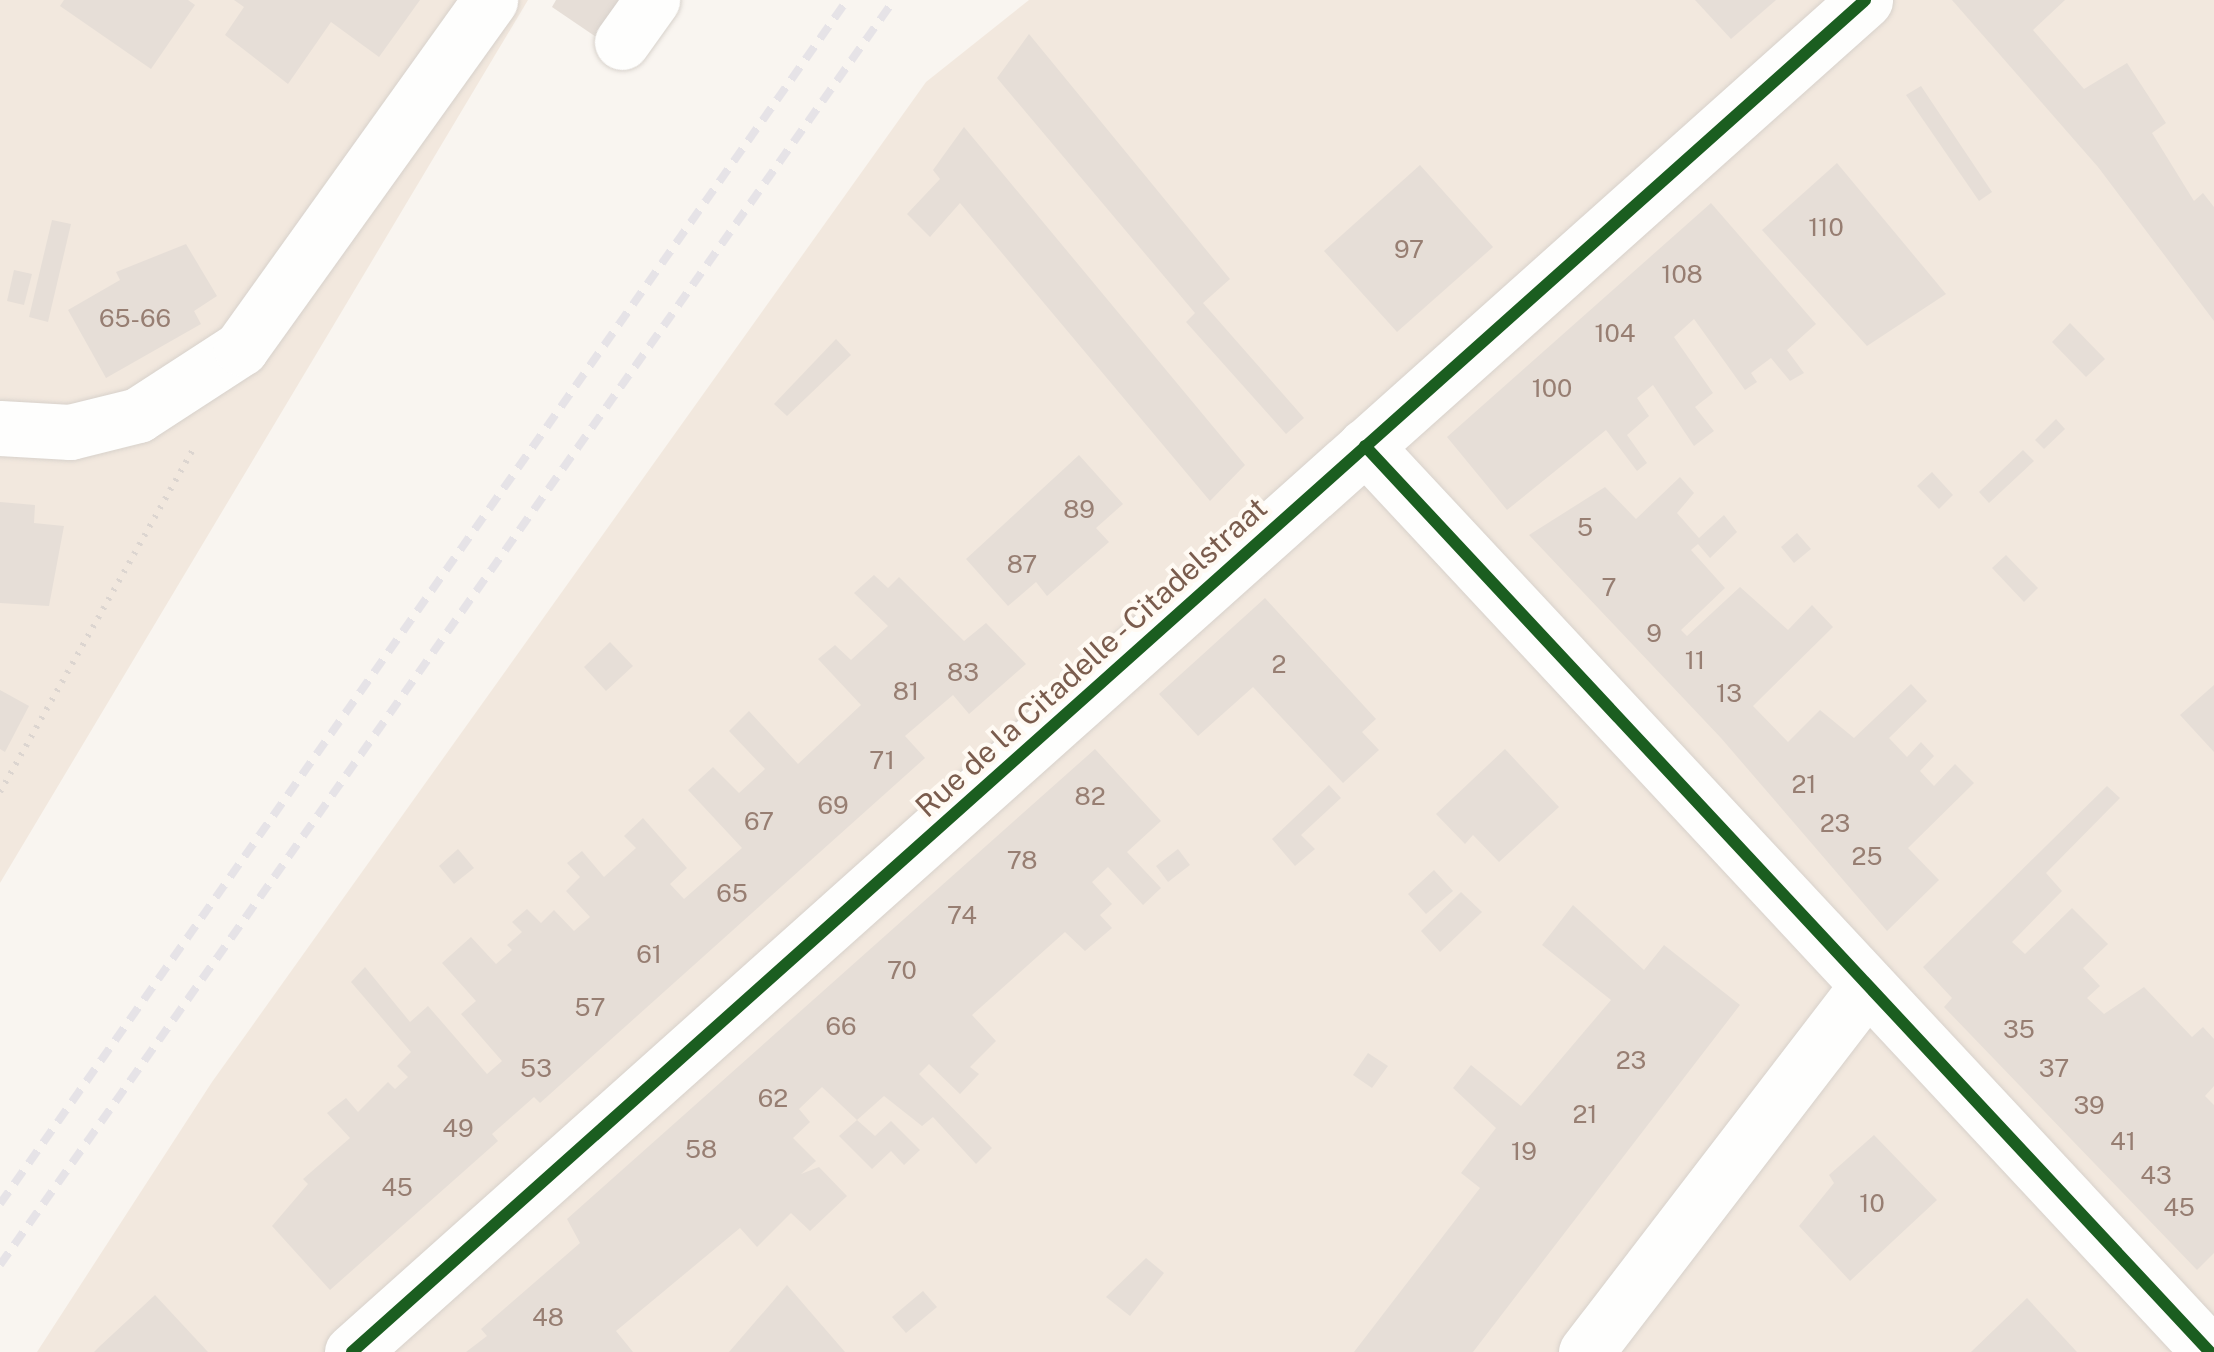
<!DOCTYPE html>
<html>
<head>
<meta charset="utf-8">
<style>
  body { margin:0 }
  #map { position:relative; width:2214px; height:1352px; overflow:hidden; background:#f9f5f0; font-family:"Public Sans",sans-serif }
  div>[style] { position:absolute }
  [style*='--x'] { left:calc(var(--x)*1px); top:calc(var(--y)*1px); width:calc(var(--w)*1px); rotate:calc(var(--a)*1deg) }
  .residential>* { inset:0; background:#f2e8de }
  .building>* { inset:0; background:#e6ded7 }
  .path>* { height:6px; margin-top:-3px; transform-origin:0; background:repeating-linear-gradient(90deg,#dcd5d0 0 2.5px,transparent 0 10.5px) }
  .roads { filter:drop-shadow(0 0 2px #d7d1cb) drop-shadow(0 0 2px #d7d1cb) }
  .minor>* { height:55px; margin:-27.5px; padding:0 27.5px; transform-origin:27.5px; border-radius:27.5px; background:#fefefd }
  .rail>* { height:8px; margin-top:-4px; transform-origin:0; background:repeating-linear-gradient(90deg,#e6e3e7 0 15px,transparent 0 25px) }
  .cycleway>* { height:12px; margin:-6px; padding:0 6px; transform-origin:6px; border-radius:6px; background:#1b5e20 }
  span { translate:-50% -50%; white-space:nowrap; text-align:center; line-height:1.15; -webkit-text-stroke:8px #fffaf3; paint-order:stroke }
  .number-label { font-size:25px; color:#977e72 }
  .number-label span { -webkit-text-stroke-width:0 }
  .street-label { font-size:30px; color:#7a5c4d }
</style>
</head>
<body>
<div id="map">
  <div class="residential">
    <div style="clip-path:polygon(0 0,528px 0,0 883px)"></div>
    <div style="clip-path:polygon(1029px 0,2214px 0,2214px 1352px,37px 1352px,212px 1082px,926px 82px)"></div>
  </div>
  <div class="building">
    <div style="clip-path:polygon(64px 0,188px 0,195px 5px,151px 69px,60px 6px)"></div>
    <div style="clip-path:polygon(234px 0,420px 0,379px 57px,331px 22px,288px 84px,225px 35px,244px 7px)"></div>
    <div style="clip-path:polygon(556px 0,636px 0,605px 43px,552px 7px)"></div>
    <div style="clip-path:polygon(1695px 0,1776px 0,1731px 39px)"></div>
    <div style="clip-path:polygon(1952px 0,2065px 0,2033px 30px,2084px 89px,2127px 63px,2166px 123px,2152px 133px,2194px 201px,2203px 193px,2214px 207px,2214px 321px,2098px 167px)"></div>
    <div style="clip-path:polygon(1029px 34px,1230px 279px,1203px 303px,1304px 418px,1286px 434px,1186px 322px,1195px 313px,997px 78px)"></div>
    <div style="clip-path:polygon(1921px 86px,1992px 192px,1979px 201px,1906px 95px)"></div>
    <div style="clip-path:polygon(964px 127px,1245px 465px,1210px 501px,960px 203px,930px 237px,907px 214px,940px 179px,933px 170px)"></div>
    <div style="clip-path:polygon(1837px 163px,1946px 294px,1867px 346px,1762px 230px)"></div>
    <div style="clip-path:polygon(1420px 165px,1493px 247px,1397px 332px,1324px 251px)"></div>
    <div style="clip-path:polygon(1711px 203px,1816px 324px,1787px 350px,1804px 373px,1790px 381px,1771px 358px,1751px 373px,1757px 382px,1745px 390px,1694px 319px,1674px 337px,1713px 393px,1695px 407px,1714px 431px,1694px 446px,1653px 385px,1637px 398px,1649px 416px,1627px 435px,1647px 463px,1637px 471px,1606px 430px,1507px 510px,1447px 437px)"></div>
    <div style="clip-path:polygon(52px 220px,71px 224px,48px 322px,29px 317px)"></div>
    <div style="clip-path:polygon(186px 244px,217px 296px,194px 311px,201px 324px,106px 378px,68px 310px,120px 280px,116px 272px)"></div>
    <div style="clip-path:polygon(14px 270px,32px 274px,24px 305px,7px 301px)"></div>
    <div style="clip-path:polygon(2070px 323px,2105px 359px,2086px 377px,2052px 342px)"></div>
    <div style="clip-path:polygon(836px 339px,851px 355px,787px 416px,774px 404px)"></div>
    <div style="clip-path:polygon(2056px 419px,2065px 429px,2044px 449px,2035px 440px)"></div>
    <div style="clip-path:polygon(2023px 450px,2034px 461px,1989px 503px,1979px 492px)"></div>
    <div style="clip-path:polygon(1079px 455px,1123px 504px,1096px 528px,1109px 542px,1047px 596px,1036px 582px,1008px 606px,966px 559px)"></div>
    <div style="clip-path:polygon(1932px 472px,1953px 495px,1939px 509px,1917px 486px)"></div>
    <div style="clip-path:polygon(1680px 477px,1694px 493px,1677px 513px,1699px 538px,1724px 515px,1737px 532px,1710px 558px,1698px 544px,1691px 550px,1725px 588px,1681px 630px,1687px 636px,1740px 587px,1788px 630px,1812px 605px,1833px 627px,1753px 706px,1788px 742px,1820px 710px,1854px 738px,1911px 684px,1927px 701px,1889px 738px,1907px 757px,1921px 742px,1934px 756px,1920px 771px,1934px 786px,1955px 764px,1974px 783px,1908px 848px,1939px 880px,1887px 931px,1721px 738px,1529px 535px,1605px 487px,1636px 519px)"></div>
    <div style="clip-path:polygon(0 502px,35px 505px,34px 523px,64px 526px,49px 606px,0 603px)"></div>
    <div style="clip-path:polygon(1797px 533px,1811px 549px,1794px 563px,1781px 547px)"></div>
    <div style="clip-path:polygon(2006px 555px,2038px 588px,2024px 602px,1992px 568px)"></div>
    <div style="clip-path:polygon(874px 575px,888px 588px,899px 577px,964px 641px,986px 623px,1026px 664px,969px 714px,953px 695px,905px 736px,925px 758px,540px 1103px,534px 1097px,492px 1134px,498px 1141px,330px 1290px,272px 1226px,308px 1184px,303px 1179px,350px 1138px,327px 1113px,346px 1098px,358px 1112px,388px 1082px,395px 1089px,408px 1077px,397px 1066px,411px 1052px,351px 982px,365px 967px,410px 1022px,428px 1006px,487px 1074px,502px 1061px,461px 1014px,476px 1001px,442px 963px,471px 937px,496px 964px,512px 950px,507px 945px,522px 932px,512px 922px,527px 909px,541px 923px,554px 910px,574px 931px,590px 917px,566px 891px,580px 877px,567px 863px,582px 851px,604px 877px,636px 848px,624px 836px,643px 818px,687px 868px,670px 884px,684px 899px,742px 848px,688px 790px,713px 767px,739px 793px,765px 769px,729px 731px,749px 711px,798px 764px,861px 705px,818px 659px,835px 645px,851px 660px,888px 626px,854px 593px)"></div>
    <div style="clip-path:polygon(1265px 598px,1376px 719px,1362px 732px,1379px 750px,1343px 783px,1253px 687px,1198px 736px,1159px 694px)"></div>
    <div style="clip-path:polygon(610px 642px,633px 666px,606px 691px,584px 667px)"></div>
    <div style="clip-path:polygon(2214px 685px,2214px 752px,2180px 715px)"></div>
    <div style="clip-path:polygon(0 690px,29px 706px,5px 752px,0 749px)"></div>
    <div style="clip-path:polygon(1095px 749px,1161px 821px,1127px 852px,1161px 888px,1143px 905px,1108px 867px,1092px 882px,1112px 904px,1100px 915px,1112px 928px,1085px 951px,1065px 932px,972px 1015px,996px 1041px,970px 1067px,979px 1074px,960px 1094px,929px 1064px,919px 1074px,992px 1148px,976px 1164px,933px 1117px,922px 1126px,884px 1096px,857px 1120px,822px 1087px,799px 1109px,810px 1122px,793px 1138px,816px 1161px,801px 1174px,819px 1167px,847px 1196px,810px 1231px,791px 1213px,757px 1247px,740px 1228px,616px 1331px,633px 1352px,466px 1352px,487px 1336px,481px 1329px,580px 1243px,567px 1219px)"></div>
    <div style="clip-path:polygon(1505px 749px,1559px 807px,1499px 862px,1473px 835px,1465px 844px,1436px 814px)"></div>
    <div style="clip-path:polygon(1329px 785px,1341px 798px,1301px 835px,1315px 849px,1295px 866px,1272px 839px)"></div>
    <div style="clip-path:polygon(2107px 786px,2120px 798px,2046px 873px,2062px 891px,2012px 942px,2025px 954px,2072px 908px,2108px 944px,2083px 968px,2100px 986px,2087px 998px,2104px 1014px,2144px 987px,2192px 1037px,2203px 1027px,2214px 1039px,2214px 1086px,2205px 1096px,2214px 1105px,2214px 1253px,2197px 1270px,1944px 1007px,1952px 998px,1923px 967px)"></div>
    <div style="clip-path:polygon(458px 849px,474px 868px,454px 884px,439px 866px)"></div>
    <div style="clip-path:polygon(1178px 849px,1190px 865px,1168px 882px,1156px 866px)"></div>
    <div style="clip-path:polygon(1434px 870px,1453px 891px,1426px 914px,1408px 894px)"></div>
    <div style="clip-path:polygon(1461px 892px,1482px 912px,1440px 952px,1421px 931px)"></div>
    <div style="clip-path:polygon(1573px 905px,1644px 970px,1664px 945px,1740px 1005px,1473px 1352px,1354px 1352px,1480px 1188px,1461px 1173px,1496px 1128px,1453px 1088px,1471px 1065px,1521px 1106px,1611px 1000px,1542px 945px)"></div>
    <div style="clip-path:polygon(1368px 1053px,1388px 1066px,1372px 1088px,1353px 1075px)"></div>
    <div style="clip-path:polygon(857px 1120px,875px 1136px,891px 1121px,920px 1150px,904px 1165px,891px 1151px,872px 1169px,839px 1136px)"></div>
    <div style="clip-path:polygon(1874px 1135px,1937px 1200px,1850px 1281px,1799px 1226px,1834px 1183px,1829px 1175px)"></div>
    <div style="clip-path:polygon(1146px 1258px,1164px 1273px,1130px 1316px,1106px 1297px)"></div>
    <div style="clip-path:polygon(787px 1285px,845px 1352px,729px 1352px)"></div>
    <div style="clip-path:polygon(923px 1291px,937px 1307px,906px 1333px,892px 1317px)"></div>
    <div style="clip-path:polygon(155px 1295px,208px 1352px,94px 1352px,100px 1346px)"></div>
    <div style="clip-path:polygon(2027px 1298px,2077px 1352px,1971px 1352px)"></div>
  </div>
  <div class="path">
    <div style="--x:0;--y:792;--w:394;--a:-60.6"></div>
  </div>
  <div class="roads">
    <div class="minor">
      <div style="--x:622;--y:42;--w:52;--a:-54.5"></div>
      <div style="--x:0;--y:428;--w:70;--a:3.3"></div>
      <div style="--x:70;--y:432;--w:70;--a:-14"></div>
      <div style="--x:138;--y:415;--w:123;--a:-33"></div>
      <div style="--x:241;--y:348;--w:428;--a:-54.4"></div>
      <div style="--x:1365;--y:446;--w:1239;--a:47"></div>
      <div style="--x:352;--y:1352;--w:2029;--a:-41.78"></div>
      <div style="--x:1586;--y:1352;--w:459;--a:-52.5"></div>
    </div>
  </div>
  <div class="rail">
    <div style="--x:0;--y:1204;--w:1472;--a:-54.87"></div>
    <div style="--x:0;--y:1265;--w:1549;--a:-54.75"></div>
  </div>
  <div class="cycleway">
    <div style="--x:1365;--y:446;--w:1239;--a:47"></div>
    <div style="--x:352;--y:1352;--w:2029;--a:-41.78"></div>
  </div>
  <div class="number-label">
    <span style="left:1826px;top:227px">110</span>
    <span style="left:1409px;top:249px">97</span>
    <span style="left:1682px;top:274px">108</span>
    <span style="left:135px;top:318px">65-66</span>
    <span style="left:1615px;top:333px">104</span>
    <span style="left:1552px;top:388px">100</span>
    <span style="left:1079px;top:509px">89</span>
    <span style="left:1585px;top:527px">5</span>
    <span style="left:1022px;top:564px">87</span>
    <span style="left:1609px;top:587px">7</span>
    <span style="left:1654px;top:633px">9</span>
    <span style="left:1695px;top:660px">11</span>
    <span style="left:1279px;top:664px">2</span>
    <span style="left:963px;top:672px">83</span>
    <span style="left:906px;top:691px">81</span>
    <span style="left:1729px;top:693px">13</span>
    <span style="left:882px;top:760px">71</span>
    <span style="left:1804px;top:784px">21</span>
    <span style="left:1090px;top:796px">82</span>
    <span style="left:833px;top:805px">69</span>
    <span style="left:759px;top:821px">67</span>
    <span style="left:1835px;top:823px">23</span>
    <span style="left:1867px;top:856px">25</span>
    <span style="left:1022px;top:860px">78</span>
    <span style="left:732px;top:893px">65</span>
    <span style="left:962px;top:915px">74</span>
    <span style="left:649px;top:954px">61</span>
    <span style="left:902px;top:970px">70</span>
    <span style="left:590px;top:1007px">57</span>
    <span style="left:841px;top:1026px">66</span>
    <span style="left:2019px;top:1029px">35</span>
    <span style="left:1631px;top:1060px">23</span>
    <span style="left:536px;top:1068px">53</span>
    <span style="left:2054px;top:1068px">37</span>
    <span style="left:773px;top:1098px">62</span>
    <span style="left:2089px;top:1105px">39</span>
    <span style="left:1585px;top:1114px">21</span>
    <span style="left:458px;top:1128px">49</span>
    <span style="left:2123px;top:1141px">41</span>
    <span style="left:701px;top:1149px">58</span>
    <span style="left:1524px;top:1151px">19</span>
    <span style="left:2156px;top:1175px">43</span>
    <span style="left:397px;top:1187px">45</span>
    <span style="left:1872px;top:1203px">10</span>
    <span style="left:2179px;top:1207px">45</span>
    <span style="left:548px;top:1317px">48</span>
  </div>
  <div class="street-label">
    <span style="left:1091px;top:657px;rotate:-42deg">Rue de la Citadelle - Citadelstraat</span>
  </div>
</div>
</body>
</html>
